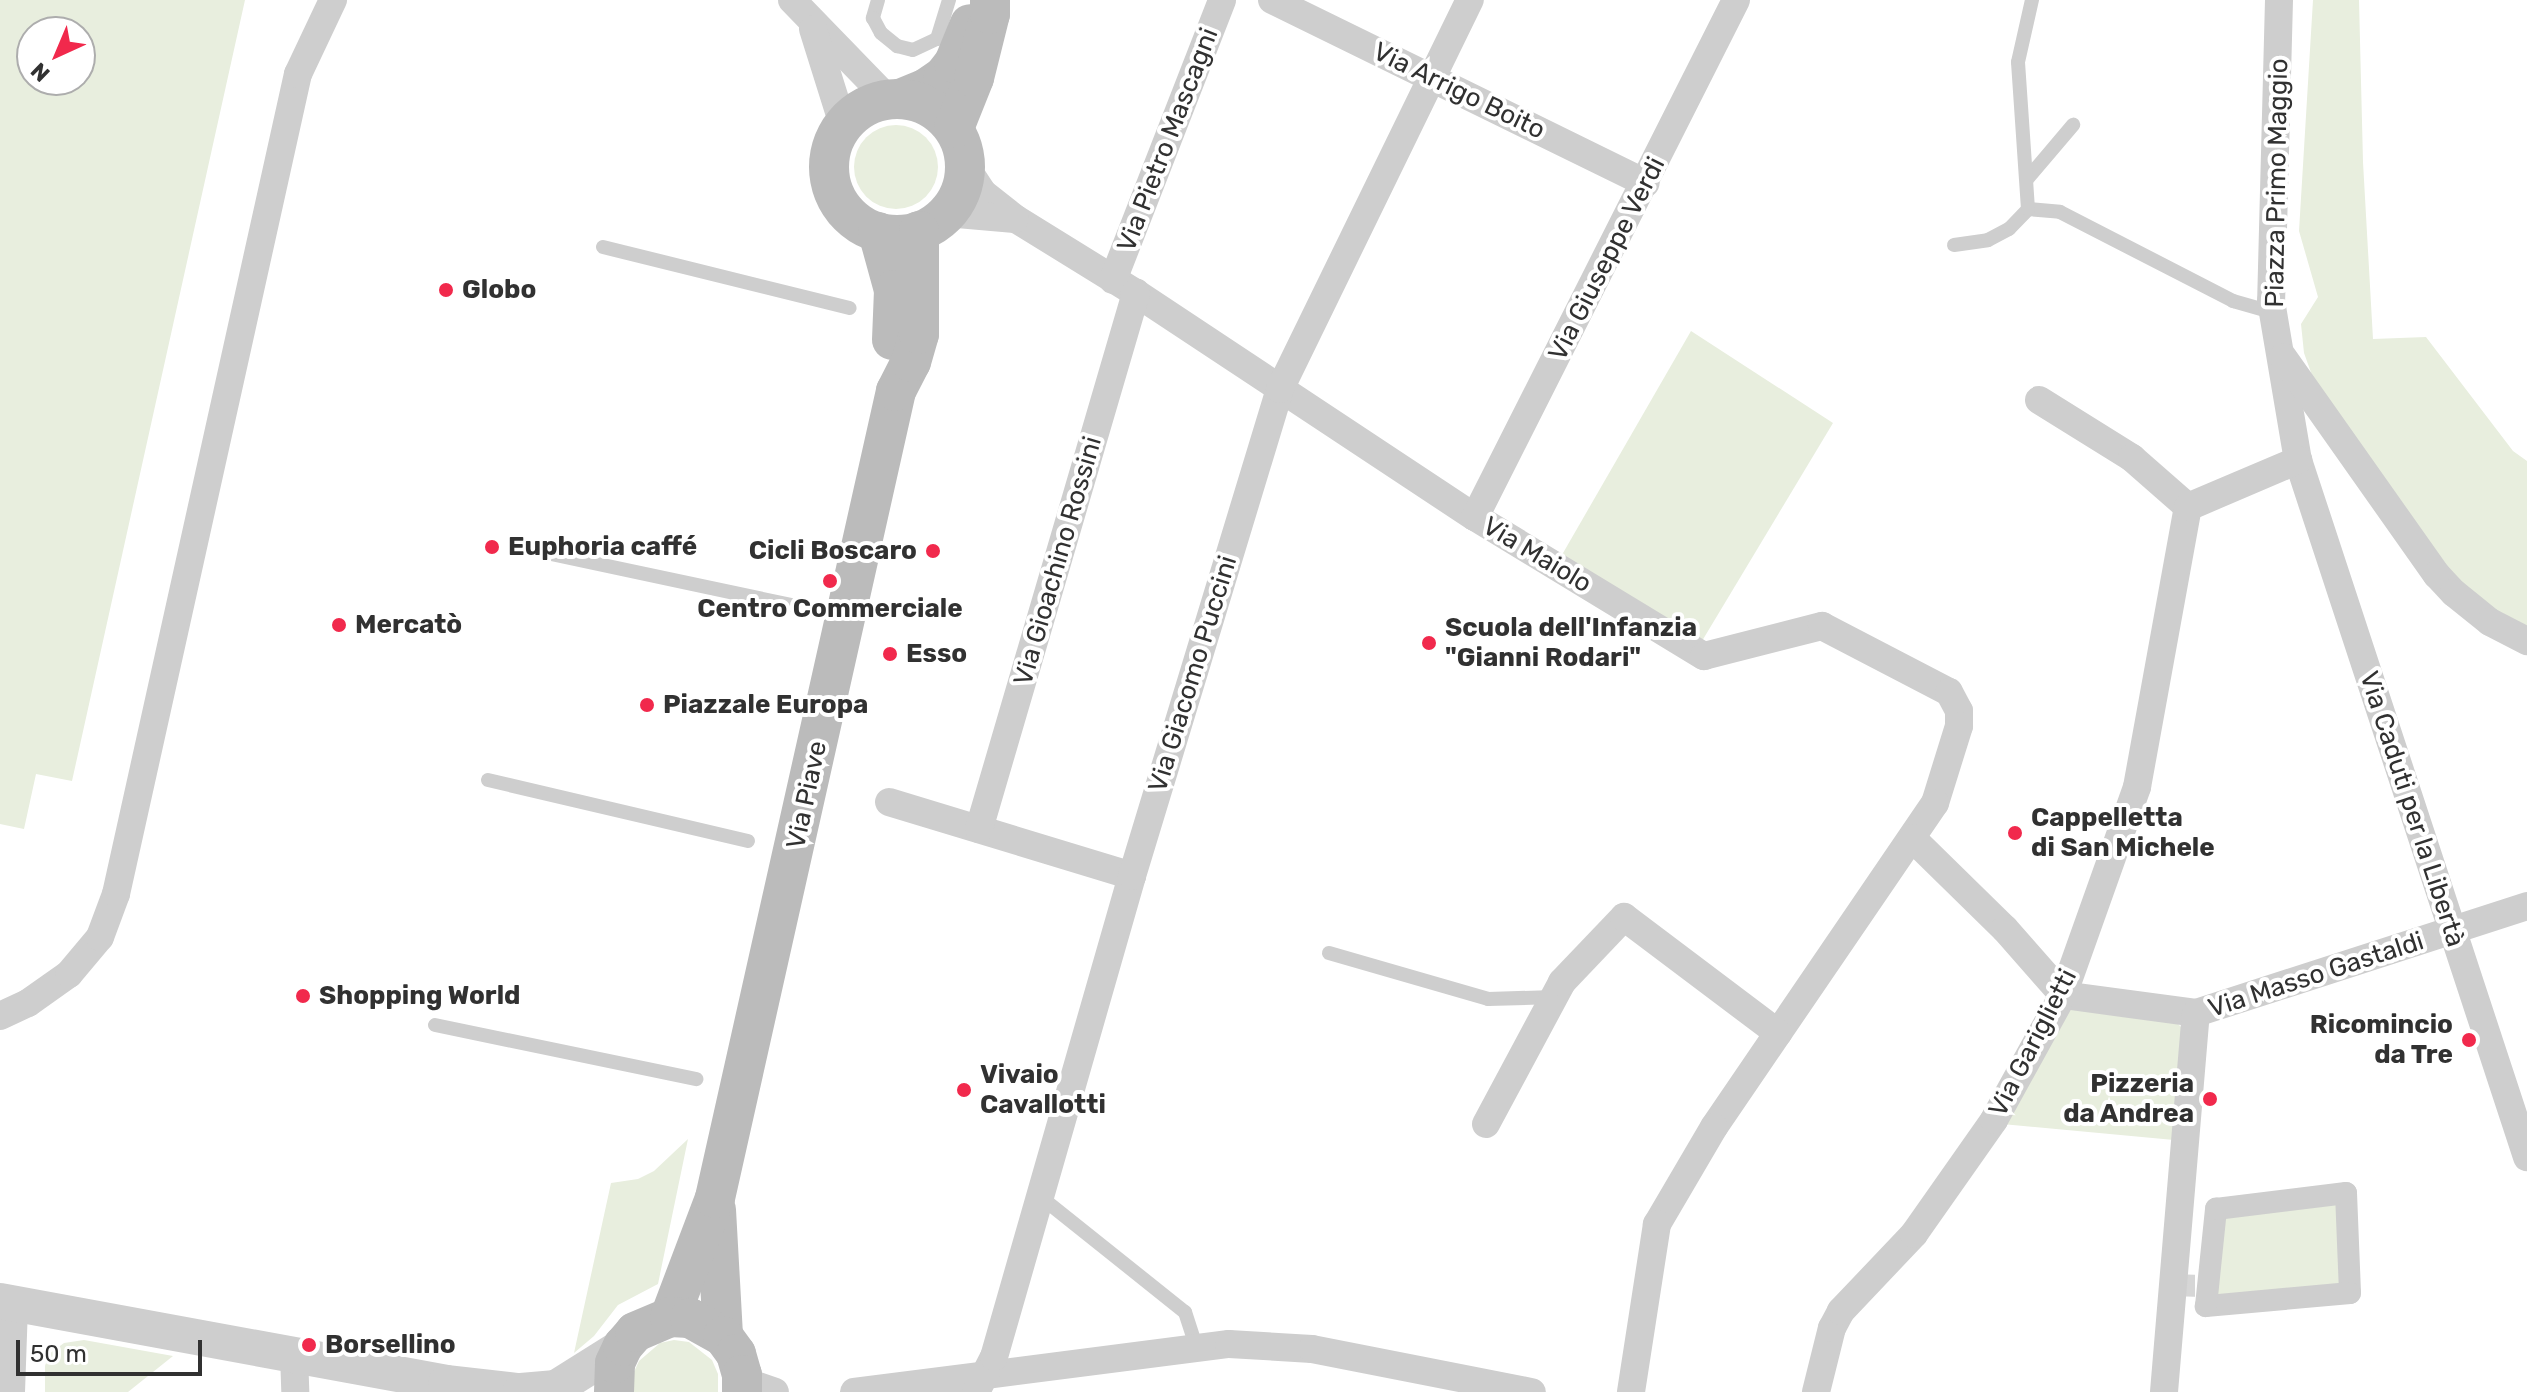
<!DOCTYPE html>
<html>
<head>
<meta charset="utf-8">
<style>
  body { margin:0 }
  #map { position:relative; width:2527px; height:1392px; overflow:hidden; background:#fff; font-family:Rubik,sans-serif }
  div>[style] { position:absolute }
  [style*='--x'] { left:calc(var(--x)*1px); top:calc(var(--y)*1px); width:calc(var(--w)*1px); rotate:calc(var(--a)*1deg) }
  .green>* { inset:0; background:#e8eede }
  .round { border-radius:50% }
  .pedestrian-tunnel>* { height:22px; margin-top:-11px; transform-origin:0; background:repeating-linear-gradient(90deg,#d6d6d6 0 22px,transparent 0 33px) }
  .service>* { height:14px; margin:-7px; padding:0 7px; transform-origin:7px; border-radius:7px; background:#cecece }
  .pedestrian>* { height:22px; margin:-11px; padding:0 11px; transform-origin:11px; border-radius:11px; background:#cecece }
  .minor>* { height:28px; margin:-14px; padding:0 14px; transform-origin:14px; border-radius:14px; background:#cecece }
  .tertiary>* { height:36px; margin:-18px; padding:0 18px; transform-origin:18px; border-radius:18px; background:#cecece }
  .secondary>* { height:40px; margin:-20px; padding:0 20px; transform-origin:20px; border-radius:20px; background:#bbb }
  .secondary>.ring { margin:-20px; padding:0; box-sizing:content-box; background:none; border:40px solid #bbb; border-radius:50% }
  .dots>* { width:22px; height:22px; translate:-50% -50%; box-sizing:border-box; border:4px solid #fff; border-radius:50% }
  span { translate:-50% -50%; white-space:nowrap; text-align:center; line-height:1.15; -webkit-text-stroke:8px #fff; paint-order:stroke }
  .street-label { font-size:26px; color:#313131 }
  .poi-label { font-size:26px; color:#313131; font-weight:700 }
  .left { translate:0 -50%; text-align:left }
  .right { translate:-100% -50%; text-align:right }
  .north { position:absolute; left:16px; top:16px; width:80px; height:80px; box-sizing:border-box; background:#fff; border:2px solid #adadad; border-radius:50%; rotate:224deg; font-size:22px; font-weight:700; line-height:32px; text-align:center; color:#313131 }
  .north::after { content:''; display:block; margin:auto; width:28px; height:36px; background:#f1294c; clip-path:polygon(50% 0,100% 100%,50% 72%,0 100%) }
  .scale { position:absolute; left:16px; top:1340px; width:186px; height:36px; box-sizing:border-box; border:4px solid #313131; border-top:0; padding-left:10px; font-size:24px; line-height:28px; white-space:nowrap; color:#313131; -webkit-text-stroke:6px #fff; paint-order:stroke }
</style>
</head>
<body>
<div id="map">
  <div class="green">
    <div style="clip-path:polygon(evenodd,0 0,245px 0,72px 781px,36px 774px,24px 829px,0 824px,0 0,32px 32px,80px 32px,80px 80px,32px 80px,32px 32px)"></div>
    <div style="clip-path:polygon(2313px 0,2359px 0,2363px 162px,2373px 339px,2426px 337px,2513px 451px,2527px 461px,2527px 631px,2460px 588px,2313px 378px,2304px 353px,2301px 324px,2318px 297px,2299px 231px)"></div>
    <div class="round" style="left:854px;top:125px;width:84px;height:84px"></div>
    <div style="clip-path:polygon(1691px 331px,1833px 423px,1699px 646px,1559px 560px)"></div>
    <div style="clip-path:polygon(2064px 1009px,2172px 1018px,2183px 1029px,2174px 1140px,2002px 1124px)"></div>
    <div style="clip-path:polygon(688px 1139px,658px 1284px,618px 1305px,594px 1336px,574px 1353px,611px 1183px,638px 1179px,654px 1171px)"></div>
    <div style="clip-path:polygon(2341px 1199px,2344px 1290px,2212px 1301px,2220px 1214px)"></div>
    <div style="clip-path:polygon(84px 1340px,173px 1356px,128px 1392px,45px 1392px,45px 1366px,49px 1354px,64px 1343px)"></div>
    <div style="clip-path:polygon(674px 1340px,689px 1342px,712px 1360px,718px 1374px,718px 1392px,634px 1392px,633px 1374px,639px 1361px,660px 1343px)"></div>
  </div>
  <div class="pedestrian-tunnel">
    <div style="--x:2173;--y:1285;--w:35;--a:2"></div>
  </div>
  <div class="service">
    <div style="--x:878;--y:0;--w:19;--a:106"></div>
    <div style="--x:873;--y:18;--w:17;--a:62"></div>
    <div style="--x:881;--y:33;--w:21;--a:39"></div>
    <div style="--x:897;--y:46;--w:16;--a:14"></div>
    <div style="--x:913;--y:50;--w:26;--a:-25"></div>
    <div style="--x:937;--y:39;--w:41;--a:-72.9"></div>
    <div style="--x:2028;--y:178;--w:70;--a:-49.7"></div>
    <div style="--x:2028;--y:209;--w:32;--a:5"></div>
    <div style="--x:2060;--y:212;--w:195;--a:27.2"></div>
    <div style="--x:2233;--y:301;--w:41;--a:15.8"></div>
    <div style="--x:1954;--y:245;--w:34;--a:-8"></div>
    <div style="--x:1988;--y:240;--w:24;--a:-28"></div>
    <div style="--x:2009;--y:229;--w:28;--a:-46"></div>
    <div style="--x:2028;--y:209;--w:147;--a:-93.9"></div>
    <div style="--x:2018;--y:62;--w:64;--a:-77.3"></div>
    <div style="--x:603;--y:247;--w:254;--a:13.9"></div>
    <div style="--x:537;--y:551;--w:269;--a:12"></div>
    <div style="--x:488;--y:780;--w:267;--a:13.2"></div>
    <div style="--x:1329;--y:953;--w:166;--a:16.1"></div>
    <div style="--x:1488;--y:999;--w:66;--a:-1.7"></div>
    <div style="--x:435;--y:1025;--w:267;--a:11.7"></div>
    <div style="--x:1042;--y:1198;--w:183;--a:38.6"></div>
    <div style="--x:1185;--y:1312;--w:38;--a:72"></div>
  </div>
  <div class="pedestrian">
    <div style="--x:2346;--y:1193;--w:100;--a:87.7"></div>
    <div style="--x:2350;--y:1293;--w:145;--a:174.8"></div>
    <div style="--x:2206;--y:1306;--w:98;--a:-84.1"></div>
    <div style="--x:2216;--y:1209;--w:131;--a:-7"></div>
  </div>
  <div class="minor">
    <div style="--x:792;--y:0;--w:139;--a:45.9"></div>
    <div style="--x:1272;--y:0;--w:416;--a:26.1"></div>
    <div style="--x:2279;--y:0;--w:301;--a:91.5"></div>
    <div style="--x:2271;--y:301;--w:161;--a:80.4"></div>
    <div style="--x:2298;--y:460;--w:734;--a:71.81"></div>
    <div style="--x:813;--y:29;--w:101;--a:72.6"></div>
    <div style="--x:966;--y:167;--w:31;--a:57"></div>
    <div style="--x:983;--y:193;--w:42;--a:38.2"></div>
    <div style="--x:1016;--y:219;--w:141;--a:31.7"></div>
    <div style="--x:1136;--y:293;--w:406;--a:33.5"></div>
    <div style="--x:1475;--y:517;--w:268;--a:31.3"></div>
    <div style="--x:1704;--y:656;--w:122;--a:-14.3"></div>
    <div style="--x:1822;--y:626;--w:143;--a:27.5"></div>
    <div style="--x:1949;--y:692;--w:21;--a:62"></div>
    <div style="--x:1959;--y:711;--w:15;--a:90"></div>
    <div style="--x:1959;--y:726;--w:81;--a:107.3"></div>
    <div style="--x:1935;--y:803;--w:392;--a:124.3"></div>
    <div style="--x:1714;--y:1127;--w:113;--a:120.4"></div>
    <div style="--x:1657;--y:1224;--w:170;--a:98.8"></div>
    <div style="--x:946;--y:213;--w:69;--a:5"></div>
    <div style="--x:1113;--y:280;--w:300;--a:-68.7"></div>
    <div style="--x:2283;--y:357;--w:267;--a:54.8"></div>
    <div style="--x:2437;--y:575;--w:25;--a:47"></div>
    <div style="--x:2454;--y:593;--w:46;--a:38.9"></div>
    <div style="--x:2490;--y:622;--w:42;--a:27.2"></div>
    <div style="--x:2039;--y:400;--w:110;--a:31.9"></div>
    <div style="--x:2132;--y:458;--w:74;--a:41.2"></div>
    <div style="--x:1475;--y:517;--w:579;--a:-63.21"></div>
    <div style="--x:889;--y:802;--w:254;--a:16.9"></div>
    <div style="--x:979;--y:829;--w:559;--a:-73.67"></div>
    <div style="--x:1912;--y:838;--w:130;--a:44.4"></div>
    <div style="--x:2005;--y:929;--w:88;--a:48.7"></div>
    <div style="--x:2063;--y:995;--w:134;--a:7.7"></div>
    <div style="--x:2196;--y:1013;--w:348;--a:-17.9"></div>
    <div style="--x:0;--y:1016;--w:31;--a:-25"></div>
    <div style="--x:28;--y:1003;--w:50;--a:-35.3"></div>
    <div style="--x:69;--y:974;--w:48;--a:-50"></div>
    <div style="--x:100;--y:937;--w:46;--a:-69.6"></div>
    <div style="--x:116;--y:894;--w:840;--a:-77.49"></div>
    <div style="--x:298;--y:74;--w:82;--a:-64.7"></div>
    <div style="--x:1486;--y:1124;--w:161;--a:-61.8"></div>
    <div style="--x:1562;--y:982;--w:90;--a:-46.4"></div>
    <div style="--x:1624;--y:917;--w:193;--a:37"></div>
    <div style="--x:294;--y:1354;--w:38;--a:88"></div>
    <div style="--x:742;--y:1375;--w:16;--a:38"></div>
    <div style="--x:755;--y:1385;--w:21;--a:19"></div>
    <div style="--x:11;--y:1392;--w:88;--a:-88"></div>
    <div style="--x:854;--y:1392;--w:378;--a:-7.3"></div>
    <div style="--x:1229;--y:1344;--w:83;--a:3.4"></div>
    <div style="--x:1312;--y:1349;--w:224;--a:11.1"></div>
    <div style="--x:976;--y:1392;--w:39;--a:-63"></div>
    <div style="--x:994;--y:1357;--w:500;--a:-73.99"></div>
    <div style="--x:1132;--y:876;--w:509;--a:-73.1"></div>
    <div style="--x:1280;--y:389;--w:433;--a:-64"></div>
    <div style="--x:1816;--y:1392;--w:66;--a:-76"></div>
    <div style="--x:1832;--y:1328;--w:19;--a:-62"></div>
    <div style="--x:1841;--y:1311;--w:106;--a:-46.5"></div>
    <div style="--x:1914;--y:1234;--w:139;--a:-54.9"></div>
    <div style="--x:1994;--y:1120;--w:143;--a:-61.1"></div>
    <div style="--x:2063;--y:995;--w:221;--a:-70.4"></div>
    <div style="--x:2137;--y:787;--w:285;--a:-79.7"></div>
    <div style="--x:2188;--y:507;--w:120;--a:-23.1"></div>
    <div style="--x:2164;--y:1392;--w:380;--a:-85.2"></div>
  </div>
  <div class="tertiary">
    <div style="--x:0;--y:1301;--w:453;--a:10.4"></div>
    <div style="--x:446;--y:1383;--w:81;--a:6.4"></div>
    <div style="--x:521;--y:1391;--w:35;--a:-5"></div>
    <div style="--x:556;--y:1388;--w:79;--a:-32.1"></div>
  </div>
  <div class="secondary">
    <div style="--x:900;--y:99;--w:27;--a:-22"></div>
    <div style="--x:925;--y:89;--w:22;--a:-34"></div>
    <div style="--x:943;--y:77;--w:18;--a:-52"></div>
    <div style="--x:954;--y:63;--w:42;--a:-67.7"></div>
    <div class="ring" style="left:829px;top:99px;width:96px;height:96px"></div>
    <div style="--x:954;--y:128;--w:54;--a:-68.2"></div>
    <div style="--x:974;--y:78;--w:66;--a:-76"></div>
    <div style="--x:990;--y:14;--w:14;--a:-90"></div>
    <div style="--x:878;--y:232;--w:60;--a:74.6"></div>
    <div style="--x:894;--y:290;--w:50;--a:92.3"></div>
    <div style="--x:716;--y:1210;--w:126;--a:86.8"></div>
    <div style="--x:670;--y:1317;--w:127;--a:-69.3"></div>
    <div style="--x:715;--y:1198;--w:827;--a:-77.36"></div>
    <div style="--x:896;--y:391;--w:33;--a:-63"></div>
    <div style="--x:911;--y:362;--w:29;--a:-74"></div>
    <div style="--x:919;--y:334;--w:103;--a:-90"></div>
    <div style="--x:614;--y:1392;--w:29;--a:-88"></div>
    <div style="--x:615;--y:1363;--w:19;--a:-65"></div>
    <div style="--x:623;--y:1346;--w:18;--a:-49"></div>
    <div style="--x:635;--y:1332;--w:38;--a:-23"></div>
    <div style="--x:670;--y:1317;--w:20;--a:3"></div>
    <div style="--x:690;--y:1318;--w:38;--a:29"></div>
    <div style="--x:723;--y:1336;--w:22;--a:54"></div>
    <div style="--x:736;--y:1354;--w:22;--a:74"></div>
    <div style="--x:742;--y:1375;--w:17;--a:90"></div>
  </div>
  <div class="dots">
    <div style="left:446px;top:290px;background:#f1294c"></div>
    <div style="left:492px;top:547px;background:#f1294c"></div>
    <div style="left:933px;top:551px;background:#f1294c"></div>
    <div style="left:830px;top:581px;background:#f1294c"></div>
    <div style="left:339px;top:625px;background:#f1294c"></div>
    <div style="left:1429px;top:643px;background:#f1294c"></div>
    <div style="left:890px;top:654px;background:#f1294c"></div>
    <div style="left:647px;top:705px;background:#f1294c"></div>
    <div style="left:2015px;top:833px;background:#f1294c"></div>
    <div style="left:303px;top:996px;background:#f1294c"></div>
    <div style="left:2469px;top:1040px;background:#f1294c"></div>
    <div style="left:964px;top:1090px;background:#f1294c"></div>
    <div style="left:2210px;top:1099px;background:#f1294c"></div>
    <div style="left:309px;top:1345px;background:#f1294c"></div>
  </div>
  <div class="street-label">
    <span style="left:1459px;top:91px;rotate:26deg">Via Arrigo Boito</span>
    <span style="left:1168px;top:140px;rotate:-69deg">Via Pietro Mascagni</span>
    <span style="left:2277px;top:183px;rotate:-89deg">Piazza Primo Maggio</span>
    <span style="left:1607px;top:259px;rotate:-63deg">Via Giuseppe Verdi</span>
    <span style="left:1537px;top:555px;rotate:31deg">Via Maiolo</span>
    <span style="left:1058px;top:561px;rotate:-74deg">Via Gioachino Rossini</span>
    <span style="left:1193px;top:674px;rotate:-73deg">Via Giacomo Puccini</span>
    <span style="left:807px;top:795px;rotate:-78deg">Via Piave</span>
    <span style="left:2412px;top:809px;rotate:72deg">Via Caduti per la Libertà</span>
    <span style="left:2316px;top:975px;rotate:-18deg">Via Masso Gastaldi</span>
    <span style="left:2033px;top:1043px;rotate:-63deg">Via Gariglietti</span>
  </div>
  <div class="poi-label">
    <span class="left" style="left:462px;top:290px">Globo</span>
    <span class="left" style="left:508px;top:547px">Euphoria caffé</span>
    <span class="right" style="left:917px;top:551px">Cicli Boscaro</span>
    <span style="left:830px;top:609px">Centro Commerciale</span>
    <span class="left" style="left:355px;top:625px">Mercatò</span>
    <span class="left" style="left:1445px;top:643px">Scuola dell'Infanzia<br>"Gianni Rodari"</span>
    <span class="left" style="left:906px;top:654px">Esso</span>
    <span class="left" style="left:663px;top:705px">Piazzale Europa</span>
    <span class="left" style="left:2031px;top:833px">Cappelletta<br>di San Michele</span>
    <span class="left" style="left:319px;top:996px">Shopping World</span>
    <span class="right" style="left:2453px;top:1040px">Ricomincio<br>da Tre</span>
    <span class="left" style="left:980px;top:1090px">Vivaio<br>Cavallotti</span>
    <span class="right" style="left:2194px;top:1099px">Pizzeria<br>da Andrea</span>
    <span class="left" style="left:325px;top:1345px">Borsellino</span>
  </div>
  <div class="north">N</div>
  <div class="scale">50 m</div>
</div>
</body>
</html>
